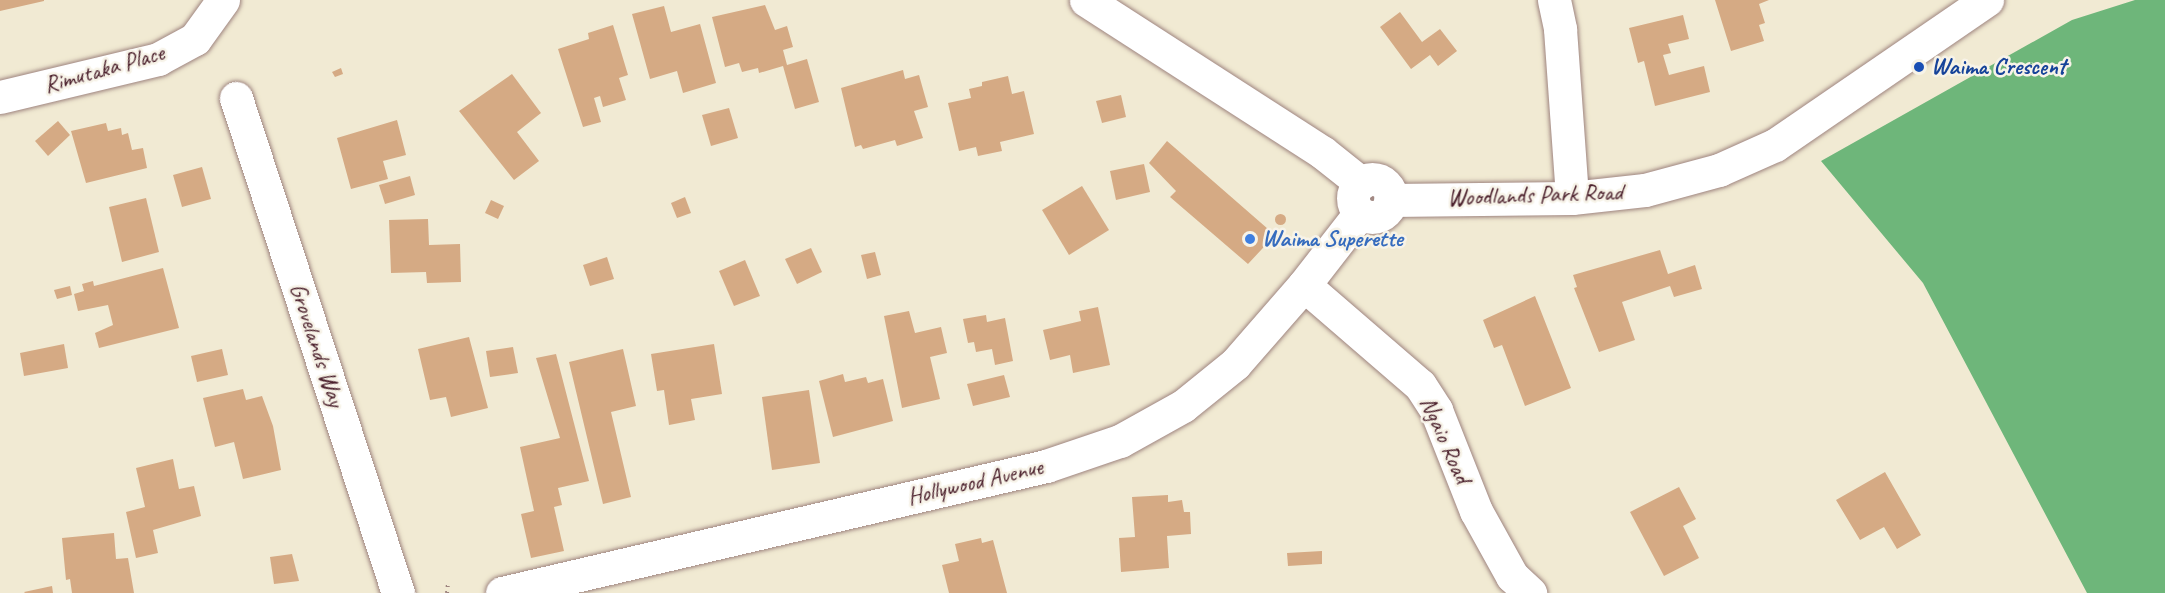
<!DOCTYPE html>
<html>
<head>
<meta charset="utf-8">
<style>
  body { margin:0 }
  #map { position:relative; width:2165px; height:593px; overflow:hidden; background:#f1ead3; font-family:Caveat,sans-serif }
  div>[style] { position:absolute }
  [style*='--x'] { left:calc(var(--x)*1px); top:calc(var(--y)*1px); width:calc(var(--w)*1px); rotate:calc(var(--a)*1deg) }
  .forest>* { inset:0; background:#6eb67a }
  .building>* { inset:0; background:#d5aa84 }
  .round { border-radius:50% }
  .path>* { height:4px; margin-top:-2px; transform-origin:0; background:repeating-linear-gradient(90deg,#9e847f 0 1.5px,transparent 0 6px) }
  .roads { filter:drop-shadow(0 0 2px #9e847f) drop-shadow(0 0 2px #9e847f) }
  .minor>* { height:33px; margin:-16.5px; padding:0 16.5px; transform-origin:16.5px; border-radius:16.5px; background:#fff }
  .tertiary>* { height:33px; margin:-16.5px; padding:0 16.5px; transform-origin:16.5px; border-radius:16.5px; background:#fff }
  .tertiary>.ring { margin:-16.5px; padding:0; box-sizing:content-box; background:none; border:33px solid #fff; border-radius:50% }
  .dots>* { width:16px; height:16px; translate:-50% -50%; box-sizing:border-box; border:3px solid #f7f3e8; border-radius:50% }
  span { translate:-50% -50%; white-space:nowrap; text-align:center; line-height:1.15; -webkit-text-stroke:5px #f7f3e8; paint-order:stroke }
  .transit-label { font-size:24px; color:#164399; font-weight:700 }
  .left { translate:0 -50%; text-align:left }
  .street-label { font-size:24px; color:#4a1f2b }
  .shop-label { font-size:24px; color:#366cbe; font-weight:700 }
</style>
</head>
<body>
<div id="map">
  <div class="forest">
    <div style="clip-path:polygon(2135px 0,2165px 0,2165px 593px,2087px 593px,1923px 283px,1821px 161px,2072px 20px)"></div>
  </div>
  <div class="building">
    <div style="clip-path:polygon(0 0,44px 0,44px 1px,0 11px)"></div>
    <div style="clip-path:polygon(1715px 0,1769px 0,1759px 4px,1765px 23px,1759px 25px,1764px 41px,1731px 51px)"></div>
    <div style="clip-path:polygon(765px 5px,775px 30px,787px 26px,793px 47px,783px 50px,787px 65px,807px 59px,819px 102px,795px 109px,783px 66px,759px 73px,758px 68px,742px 72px,739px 63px,725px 67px,712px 17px)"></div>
    <div style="clip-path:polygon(664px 6px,671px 32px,700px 24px,716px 83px,683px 93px,677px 71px,650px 79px,632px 14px)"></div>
    <div style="clip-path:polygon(1400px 12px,1422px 42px,1440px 29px,1457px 51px,1438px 66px,1430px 55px,1411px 69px,1380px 27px)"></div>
    <div style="clip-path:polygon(1683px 15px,1689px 39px,1668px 44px,1671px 53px,1663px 55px,1669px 75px,1704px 66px,1710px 92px,1655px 106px,1644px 61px,1638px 63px,1629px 28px)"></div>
    <div style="clip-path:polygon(613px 25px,628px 75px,619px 78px,626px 100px,603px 107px,600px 96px,594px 98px,601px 122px,583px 127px,558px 49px,589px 39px,588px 33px)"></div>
    <div style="clip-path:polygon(341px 68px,343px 74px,335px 77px,332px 72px)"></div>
    <div style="clip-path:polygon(903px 70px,905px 79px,919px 75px,928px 107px,914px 111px,923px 138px,897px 146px,895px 140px,863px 149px,861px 145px,855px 147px,841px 88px)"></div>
    <div style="clip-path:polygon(512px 74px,541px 113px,517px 132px,539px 161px,514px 180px,459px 111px)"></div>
    <div style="clip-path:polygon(1008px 76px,1012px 94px,1024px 91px,1034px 134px,1000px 142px,1002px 151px,978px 156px,976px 147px,959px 151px,948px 103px,971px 98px,969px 89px,982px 86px,982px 82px)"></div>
    <div style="clip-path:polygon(1121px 95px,1126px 117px,1102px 123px,1096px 101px)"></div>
    <div style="clip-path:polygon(729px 108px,738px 138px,711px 146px,702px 115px)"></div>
    <div style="clip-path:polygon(397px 120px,406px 155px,383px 161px,388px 179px,351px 189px,337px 138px)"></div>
    <div style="clip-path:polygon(58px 121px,70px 135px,48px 156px,35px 141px)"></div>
    <div style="clip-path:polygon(106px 123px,108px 131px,121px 128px,122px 135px,128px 133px,132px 150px,143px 148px,147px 168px,86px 183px,71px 131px)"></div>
    <div style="clip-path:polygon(1167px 141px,1275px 235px,1248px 264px,1170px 197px,1176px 191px,1149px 163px)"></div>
    <div style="clip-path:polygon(1144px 164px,1150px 192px,1116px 200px,1110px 171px)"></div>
    <div style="clip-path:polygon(202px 167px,211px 199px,182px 207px,173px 175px)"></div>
    <div style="clip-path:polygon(410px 176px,415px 195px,385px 204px,379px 185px)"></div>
    <div style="clip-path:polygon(1082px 186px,1109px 230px,1069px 255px,1042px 210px)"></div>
    <div style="clip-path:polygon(685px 197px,691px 213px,677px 218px,671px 203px)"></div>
    <div style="clip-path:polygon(146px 198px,159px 252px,122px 262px,109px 207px)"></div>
    <div style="clip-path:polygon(491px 200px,504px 206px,498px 219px,485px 213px)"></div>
    <div class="round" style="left:1274.5px;top:213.5px;width:11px;height:11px"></div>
    <div style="clip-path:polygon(428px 219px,429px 245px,460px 244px,461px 282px,427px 283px,426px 272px,391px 273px,389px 220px)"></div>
    <div style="clip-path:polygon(811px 248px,822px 272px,797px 284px,785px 259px)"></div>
    <div style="clip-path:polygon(1660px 250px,1668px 274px,1695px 265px,1702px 289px,1674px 297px,1670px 286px,1622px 302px,1635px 340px,1599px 352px,1574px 288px,1577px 287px,1573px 275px)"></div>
    <div style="clip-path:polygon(875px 252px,881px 275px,867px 279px,861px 255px)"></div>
    <div style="clip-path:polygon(607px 257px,614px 279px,590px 286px,583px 265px)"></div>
    <div style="clip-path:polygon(745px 260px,760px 296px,734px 306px,719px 271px)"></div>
    <div style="clip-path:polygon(163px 268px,179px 328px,99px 348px,95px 333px,113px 325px,108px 305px,78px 311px,74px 294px,84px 291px,82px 284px,93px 281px,94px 286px)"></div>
    <div style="clip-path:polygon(70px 286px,72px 295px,57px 299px,54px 290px)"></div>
    <div style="clip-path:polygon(1535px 296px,1571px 388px,1525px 406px,1502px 345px,1494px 348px,1483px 320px)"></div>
    <div style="clip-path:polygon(1098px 307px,1110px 365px,1073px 373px,1070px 355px,1050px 360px,1043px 330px,1081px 321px,1079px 311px)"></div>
    <div style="clip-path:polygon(909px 311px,915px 333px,941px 327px,947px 353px,930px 357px,940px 399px,902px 408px,884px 316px)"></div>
    <div style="clip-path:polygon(986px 315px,987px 322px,1005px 318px,1013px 361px,995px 365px,992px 349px,976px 352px,974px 342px,968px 343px,963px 319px)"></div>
    <div style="clip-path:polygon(469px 337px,488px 408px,451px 417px,446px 397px,430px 400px,418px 349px)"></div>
    <div style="clip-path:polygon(64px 344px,68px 368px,24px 376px,20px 353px)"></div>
    <div style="clip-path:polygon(714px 344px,722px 394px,691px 399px,695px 420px,669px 425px,664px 390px,657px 391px,651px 354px)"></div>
    <div style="clip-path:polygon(513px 347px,518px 373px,490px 377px,486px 351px)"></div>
    <div style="clip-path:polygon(222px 349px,228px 375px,197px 382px,191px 356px)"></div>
    <div style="clip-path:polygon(623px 349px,636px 406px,611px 412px,631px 497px,603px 504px,569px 362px)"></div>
    <div style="clip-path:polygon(556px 354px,589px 481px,558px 488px,562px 505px,554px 507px,564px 551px,531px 558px,521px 514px,534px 511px,520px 447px,560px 438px,536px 358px)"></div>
    <div style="clip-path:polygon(843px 374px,845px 382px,866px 377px,868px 383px,883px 379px,893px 421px,833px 437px,819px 381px)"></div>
    <div style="clip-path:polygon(1004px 375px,1010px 397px,973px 406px,967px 384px)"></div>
    <div style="clip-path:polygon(243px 389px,246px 400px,262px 396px,273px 426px,281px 470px,243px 479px,234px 442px,215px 447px,203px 398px)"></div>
    <div style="clip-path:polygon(809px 390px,820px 463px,772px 470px,762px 397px)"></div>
    <div style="clip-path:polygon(173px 459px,179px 489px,194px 486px,201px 516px,153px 530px,158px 553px,136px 558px,126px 512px,145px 507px,136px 468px)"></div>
    <div style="clip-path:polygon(1885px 472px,1921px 535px,1897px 549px,1884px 527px,1860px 540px,1836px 500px)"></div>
    <div style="clip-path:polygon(1679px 487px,1696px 519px,1683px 526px,1699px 558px,1664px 576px,1630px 512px)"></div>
    <div style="clip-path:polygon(1168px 495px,1168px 502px,1182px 500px,1184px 512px,1190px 512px,1191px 534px,1167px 536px,1169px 568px,1121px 572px,1119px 538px,1135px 537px,1132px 497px)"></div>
    <div style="clip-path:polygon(114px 533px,116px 559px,128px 558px,134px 593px,72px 593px,70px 579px,66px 580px,62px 538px)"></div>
    <div style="clip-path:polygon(981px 538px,982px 543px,993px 540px,1007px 593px,949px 593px,942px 565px,959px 561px,955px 544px)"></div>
    <div style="clip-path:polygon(1322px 551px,1322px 564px,1288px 566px,1287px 553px)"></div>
    <div style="clip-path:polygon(292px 554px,299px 581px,274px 584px,270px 557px)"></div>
    <div style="clip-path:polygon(52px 586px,53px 593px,25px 593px,24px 592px)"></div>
  </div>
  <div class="path">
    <div style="--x:447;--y:593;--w:9;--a:-84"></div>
  </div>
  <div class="roads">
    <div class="minor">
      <div style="--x:1554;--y:0;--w:30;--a:78"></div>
      <div style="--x:1560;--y:29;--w:169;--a:85.9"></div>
      <div style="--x:0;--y:97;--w:163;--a:-13.5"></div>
      <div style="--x:158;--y:59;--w:42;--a:-28.4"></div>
      <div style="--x:195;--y:39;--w:48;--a:-54.3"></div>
      <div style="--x:236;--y:98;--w:521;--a:71.88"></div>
      <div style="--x:1304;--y:285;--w:153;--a:40.8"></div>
      <div style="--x:1420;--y:385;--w:30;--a:57"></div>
      <div style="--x:1436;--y:410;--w:109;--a:68.4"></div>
      <div style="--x:1476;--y:511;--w:74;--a:61"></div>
      <div style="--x:1512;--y:576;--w:25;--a:43"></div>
      <div style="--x:502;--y:593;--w:559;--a:-13.14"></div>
      <div style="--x:1046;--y:466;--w:78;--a:-18.7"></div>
      <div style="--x:1120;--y:441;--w:72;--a:-29.1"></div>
      <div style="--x:1183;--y:406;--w:67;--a:-38.9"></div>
      <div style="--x:1235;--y:364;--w:105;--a:-48.9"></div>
      <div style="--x:1304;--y:285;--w:91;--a:-52.1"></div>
    </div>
    <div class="tertiary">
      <div style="--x:1086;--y:0;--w:281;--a:32.8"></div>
      <div style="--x:1322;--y:152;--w:50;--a:38.5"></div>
      <div class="ring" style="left:1353px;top:179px;width:5px;height:5px"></div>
      <div style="--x:1390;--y:200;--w:182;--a:-0.6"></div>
      <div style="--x:1572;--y:198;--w:73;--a:-6.3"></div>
      <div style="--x:1645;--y:190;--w:77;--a:-15.1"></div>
      <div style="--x:1719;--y:170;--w:61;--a:-24.1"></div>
      <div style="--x:1775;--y:145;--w:257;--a:-34.4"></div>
    </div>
  </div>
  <div class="dots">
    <div style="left:1919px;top:67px;background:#1a4fb4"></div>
    <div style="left:1250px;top:239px;background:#3f7fe0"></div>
  </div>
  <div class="transit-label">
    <span class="left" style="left:1931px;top:67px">Waima Crescent</span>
  </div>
  <div class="street-label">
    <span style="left:104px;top:69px;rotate:-16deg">Rimutaka Place</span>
    <span style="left:1535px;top:195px;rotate:-2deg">Woodlands Park Road</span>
    <span style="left:317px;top:345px;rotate:72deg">Grovelands Way</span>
    <span style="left:1445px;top:440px;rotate:66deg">Ngaio Road</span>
    <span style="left:975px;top:482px;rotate:-13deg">Hollywood Avenue</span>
  </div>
  <div class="shop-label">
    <span class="left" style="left:1262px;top:239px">Waima Superette</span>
  </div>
</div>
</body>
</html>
